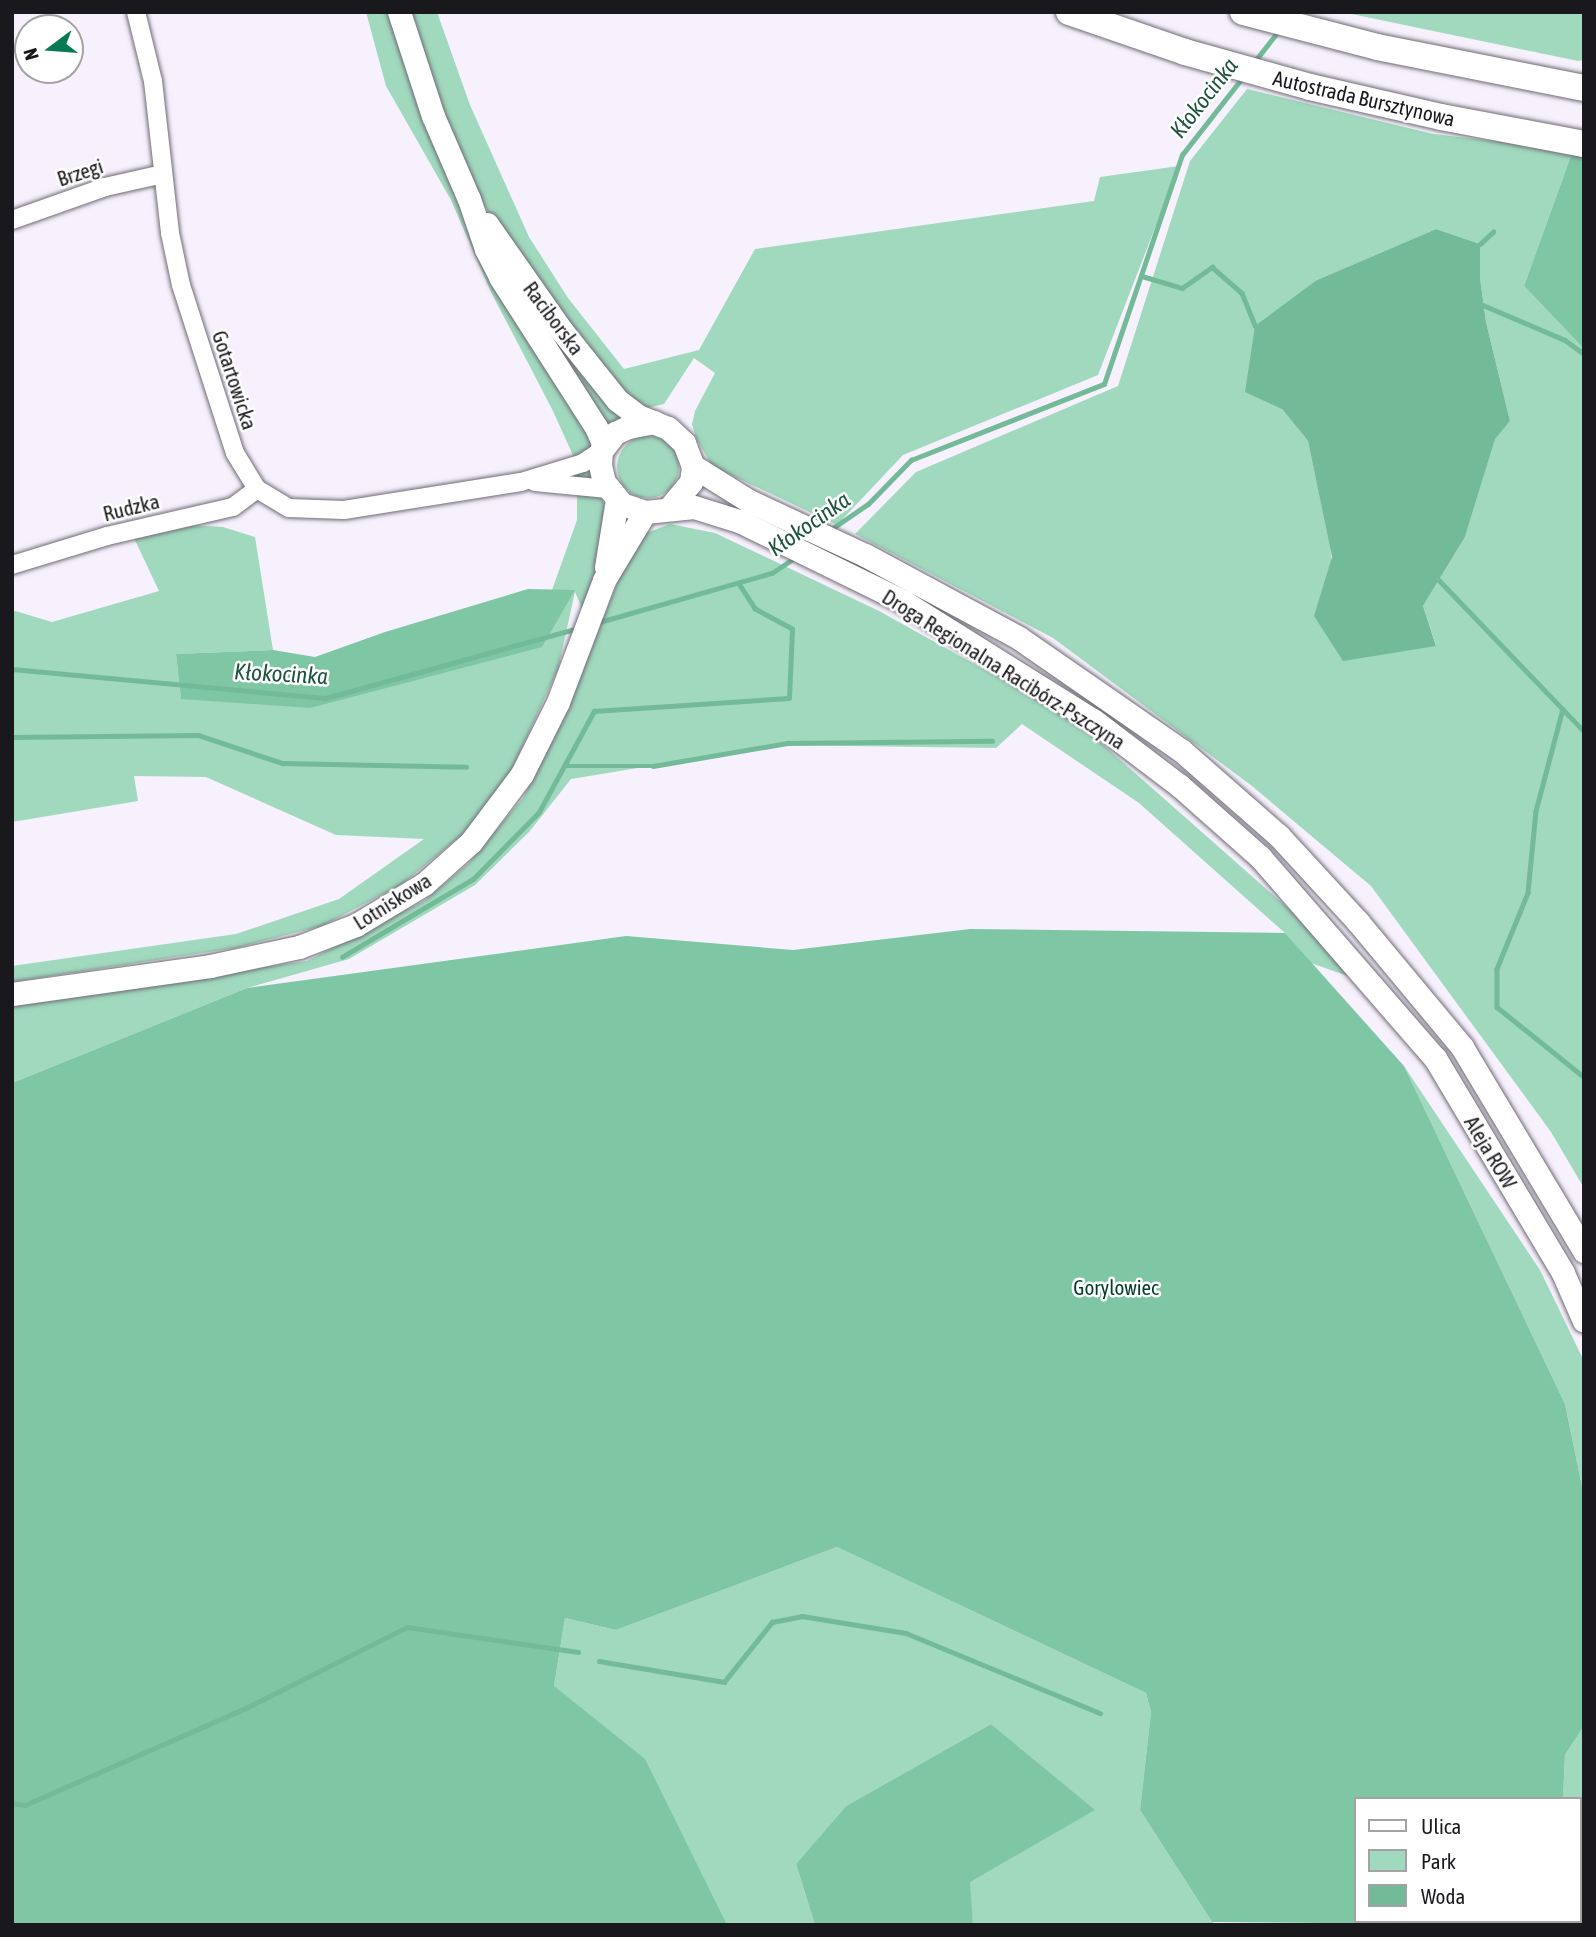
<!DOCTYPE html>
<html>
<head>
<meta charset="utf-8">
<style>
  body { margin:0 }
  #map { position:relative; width:1596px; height:1937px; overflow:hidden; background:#f6f1fc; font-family:"Asap Condensed",sans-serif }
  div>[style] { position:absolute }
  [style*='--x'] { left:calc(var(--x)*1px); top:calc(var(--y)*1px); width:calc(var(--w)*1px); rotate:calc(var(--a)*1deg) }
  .green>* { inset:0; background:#a0d9be }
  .round { border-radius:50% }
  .forest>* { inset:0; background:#7fc6a5 }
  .water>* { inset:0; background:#73ba99 }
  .stream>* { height:4.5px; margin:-2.25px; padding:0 2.25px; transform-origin:2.25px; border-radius:2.25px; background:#73ba99 }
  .roads { filter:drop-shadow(0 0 2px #6f6b75) drop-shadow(0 0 2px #6f6b75) }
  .minor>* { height:18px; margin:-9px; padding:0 9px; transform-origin:9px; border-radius:9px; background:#fff }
  .major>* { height:23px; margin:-11.5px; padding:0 11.5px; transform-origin:11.5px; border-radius:11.5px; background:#fff }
  .highway>* { height:26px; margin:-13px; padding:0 13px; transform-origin:13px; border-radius:13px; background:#fff }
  span { translate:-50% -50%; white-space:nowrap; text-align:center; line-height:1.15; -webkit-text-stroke:5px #fff; paint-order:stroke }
  .street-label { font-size:21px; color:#19181c }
  .park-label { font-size:21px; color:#003d28 }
  .water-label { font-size:23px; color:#1c543e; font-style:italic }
  .frame { position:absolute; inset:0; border:14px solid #19181c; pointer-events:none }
  .legend { position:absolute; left:1354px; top:1797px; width:228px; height:126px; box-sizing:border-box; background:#fff; border:2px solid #a3a3a4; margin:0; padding:9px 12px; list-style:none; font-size:21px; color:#19181c }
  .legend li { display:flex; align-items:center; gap:14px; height:35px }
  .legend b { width:35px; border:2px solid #a3a3a4 }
  .north { position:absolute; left:14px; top:14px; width:70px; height:70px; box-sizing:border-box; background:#fff; border:2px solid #a3a3a4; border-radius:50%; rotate:254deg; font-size:19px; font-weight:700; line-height:28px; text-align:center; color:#19181c }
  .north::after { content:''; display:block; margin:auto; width:24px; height:32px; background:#067955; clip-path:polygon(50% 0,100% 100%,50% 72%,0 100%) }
</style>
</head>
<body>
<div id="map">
  <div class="green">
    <div style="clip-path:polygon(366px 12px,391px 12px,592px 439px,594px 489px,603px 502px,608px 522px,598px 575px,583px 611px,575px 592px,558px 669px,509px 776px,468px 830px,402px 884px,322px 926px,235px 948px,12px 982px,12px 966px,236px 934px,339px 899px,424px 839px,336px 835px,206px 777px,134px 776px,138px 801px,12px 822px,12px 610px,52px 622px,159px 591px,133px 536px,190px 525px,223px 527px,255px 537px,273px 650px,176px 654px,181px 698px,575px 590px,552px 590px,577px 520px,577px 464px,552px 409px,491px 292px,451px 200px,386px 86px)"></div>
    <div style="clip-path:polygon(412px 12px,437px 12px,470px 105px,529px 237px,568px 298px,624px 369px,699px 350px,755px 249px,1094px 201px,1100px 177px,1179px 166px,1098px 375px,903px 455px,837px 525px,712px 466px,696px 438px,692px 424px,695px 411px,715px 373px,694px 358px,664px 404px,647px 408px,628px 398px,521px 263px,474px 189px,452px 141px)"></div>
    <div style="clip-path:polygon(1342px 12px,1584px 12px,1584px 60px,1578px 61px)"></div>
    <div style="clip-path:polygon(evenodd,1247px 89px,1433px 134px,1573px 150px,1524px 286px,1584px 349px,1584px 1188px,1551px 1132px,1371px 886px,1252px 786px,1053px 638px,855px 534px,916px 472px,1118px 386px,1190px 161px,1247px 89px,1436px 229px,1480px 244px,1480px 278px,1486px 322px,1510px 421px,1495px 438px,1465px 537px,1423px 606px,1436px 645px,1343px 660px,1330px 546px,1308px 441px,1282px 409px,1317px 280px,1436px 229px)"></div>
    <div style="clip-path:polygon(494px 245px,610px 405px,621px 418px,607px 426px)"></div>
    <div class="round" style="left:617px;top:436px;width:62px;height:62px"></div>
    <div style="clip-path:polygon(670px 524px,715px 533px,879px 611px,1039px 700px,1101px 743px,1297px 916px,1353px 978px,1311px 963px,1285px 933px,1139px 803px,1022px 724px,996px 748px,778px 745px,571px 779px,529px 832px,475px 885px,349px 959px,247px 988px,12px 1083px,12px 1004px,307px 961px,424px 901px,468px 864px,523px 798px,566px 713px,620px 576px,641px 535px)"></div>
    <div style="clip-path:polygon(1404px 1066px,1540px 1270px,1584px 1361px,1584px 1496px,1565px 1404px)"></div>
    <div style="clip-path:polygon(837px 1547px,1146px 1693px,1151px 1712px,1140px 1810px,1212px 1922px,1218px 1925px,973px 1925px,969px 1882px,1094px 1810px,991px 1724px,846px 1806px,796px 1864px,815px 1925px,727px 1925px,554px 1686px,565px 1618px,616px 1630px)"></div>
    <div style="clip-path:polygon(1584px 1726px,1584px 1925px,1557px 1925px,1557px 1921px,1580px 1921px,1580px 1799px,1563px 1799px,1565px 1755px)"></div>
  </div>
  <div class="forest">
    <div style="clip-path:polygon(1573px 150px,1584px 153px,1584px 349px,1524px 286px)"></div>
    <div style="clip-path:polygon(528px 589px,575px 590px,542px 647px,310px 708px,181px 699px,176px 654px,273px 650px,315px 657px,385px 632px)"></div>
    <div style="clip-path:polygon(970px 929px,1285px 933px,1404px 1066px,1565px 1404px,1584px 1496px,1584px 1726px,1565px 1755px,1563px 1799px,1356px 1799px,1356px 1921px,1557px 1921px,1557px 1925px,1212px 1922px,1140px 1810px,1151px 1712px,1146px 1693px,837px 1547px,616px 1630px,565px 1618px,554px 1686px,645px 1759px,727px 1925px,12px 1925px,12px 1083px,247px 988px,626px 936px,793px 950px)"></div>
    <div style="clip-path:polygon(991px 1724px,1095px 1810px,970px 1882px,973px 1925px,815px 1925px,796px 1864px,846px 1806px)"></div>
  </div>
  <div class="water">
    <div style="clip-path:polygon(1436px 229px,1480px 244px,1480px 278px,1486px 322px,1510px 421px,1495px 439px,1465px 537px,1423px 606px,1436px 646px,1343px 661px,1314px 616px,1332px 557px,1308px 441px,1282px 409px,1245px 392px,1255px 326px,1317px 280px)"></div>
  </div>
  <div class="stream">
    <div style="--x:1255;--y:61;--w:39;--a:-52"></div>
    <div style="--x:1480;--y:244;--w:18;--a:-43"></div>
    <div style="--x:1142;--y:276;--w:42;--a:16.7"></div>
    <div style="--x:1182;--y:288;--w:37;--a:-35"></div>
    <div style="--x:1212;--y:267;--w:40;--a:41"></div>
    <div style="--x:1242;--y:293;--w:35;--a:68"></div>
    <div style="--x:1483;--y:305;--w:89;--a:23.1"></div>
    <div style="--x:1565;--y:340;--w:24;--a:36"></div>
    <div style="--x:830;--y:530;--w:46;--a:-34.4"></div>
    <div style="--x:868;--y:504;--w:62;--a:-45.7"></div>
    <div style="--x:911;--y:460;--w:207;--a:-21.5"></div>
    <div style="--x:1104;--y:384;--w:242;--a:-71.2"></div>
    <div style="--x:1182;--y:155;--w:99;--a:-52"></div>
    <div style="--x:1439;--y:580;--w:209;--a:46.2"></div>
    <div style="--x:596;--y:623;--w:183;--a:-15.9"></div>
    <div style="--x:772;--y:573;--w:29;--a:-34"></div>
    <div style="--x:12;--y:669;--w:315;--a:5.3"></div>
    <div style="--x:326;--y:698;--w:262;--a:-15.5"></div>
    <div style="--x:1563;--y:709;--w:106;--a:104.8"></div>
    <div style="--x:1536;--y:811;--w:82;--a:95.6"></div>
    <div style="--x:1528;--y:893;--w:82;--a:112.2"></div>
    <div style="--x:1497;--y:969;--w:38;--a:90"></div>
    <div style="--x:1497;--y:1007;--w:112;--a:38.8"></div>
    <div style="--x:12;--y:737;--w:186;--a:-0.6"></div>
    <div style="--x:198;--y:735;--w:89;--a:18.4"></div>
    <div style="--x:282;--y:763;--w:184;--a:1.2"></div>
    <div style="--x:565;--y:766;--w:88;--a:0"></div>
    <div style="--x:653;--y:766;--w:137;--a:-9.7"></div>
    <div style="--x:788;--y:743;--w:204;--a:-0.6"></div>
    <div style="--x:342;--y:957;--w:152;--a:-30.8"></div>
    <div style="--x:473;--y:879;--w:94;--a:-45.4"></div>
    <div style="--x:539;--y:812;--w:115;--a:-61.4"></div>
    <div style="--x:594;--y:711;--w:195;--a:-3.8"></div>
    <div style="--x:789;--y:698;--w:69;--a:-87.5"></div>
    <div style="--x:792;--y:629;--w:42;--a:-151.6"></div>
    <div style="--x:755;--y:609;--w:30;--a:-123"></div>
    <div style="--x:599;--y:1661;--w:127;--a:9.5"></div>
    <div style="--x:724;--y:1682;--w:77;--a:-51.3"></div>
    <div style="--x:772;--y:1622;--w:31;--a:-11"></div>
    <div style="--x:802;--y:1616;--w:105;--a:9.3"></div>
    <div style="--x:906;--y:1633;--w:210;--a:22.4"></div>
    <div style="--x:12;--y:1803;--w:13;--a:9"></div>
    <div style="--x:25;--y:1805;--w:241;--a:-23.7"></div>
    <div style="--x:246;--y:1708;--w:180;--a:-26.7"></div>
    <div style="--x:407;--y:1627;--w:173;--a:8.3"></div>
  </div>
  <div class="roads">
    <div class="minor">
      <div style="--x:136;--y:12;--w:71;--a:76.2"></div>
      <div style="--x:153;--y:81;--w:153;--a:83.6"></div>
      <div style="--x:170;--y:233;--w:53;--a:78.1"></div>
      <div style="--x:181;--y:285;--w:176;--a:72.2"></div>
      <div style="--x:235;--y:453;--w:42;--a:58.6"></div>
      <div style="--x:257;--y:489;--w:37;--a:31"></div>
      <div style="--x:289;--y:508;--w:55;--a:2.1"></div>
      <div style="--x:344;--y:510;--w:179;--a:-9"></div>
      <div style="--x:521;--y:482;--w:65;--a:-17"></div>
      <div style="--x:583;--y:463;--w:22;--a:-34"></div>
      <div style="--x:12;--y:220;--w:99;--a:-19.5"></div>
      <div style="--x:105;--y:187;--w:59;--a:-12.6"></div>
      <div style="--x:535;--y:482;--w:73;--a:5.5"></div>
      <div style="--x:12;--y:565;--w:99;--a:-17"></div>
      <div style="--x:107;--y:536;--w:129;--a:-13"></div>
      <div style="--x:233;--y:507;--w:30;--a:-37"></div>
    </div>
    <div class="major">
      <div style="--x:399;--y:12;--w:109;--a:71.9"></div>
      <div style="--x:433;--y:116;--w:90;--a:66.6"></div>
      <div style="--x:469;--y:199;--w:53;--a:71.2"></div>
      <div style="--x:486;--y:249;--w:31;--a:63"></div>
      <div style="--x:500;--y:277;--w:178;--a:57.4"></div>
      <div style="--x:596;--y:427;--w:21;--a:67"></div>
      <div style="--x:487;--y:224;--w:131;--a:55"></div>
      <div style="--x:562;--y:331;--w:88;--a:51.4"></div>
      <div style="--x:617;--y:400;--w:26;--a:37"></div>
      <div style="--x:638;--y:416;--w:32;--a:22"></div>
      <div style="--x:668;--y:428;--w:22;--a:43"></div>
      <div style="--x:684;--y:443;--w:25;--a:69"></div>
      <div style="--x:693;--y:466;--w:16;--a:97"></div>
      <div style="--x:691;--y:482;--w:34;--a:130"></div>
      <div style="--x:654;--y:422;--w:26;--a:169"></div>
      <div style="--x:628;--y:427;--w:14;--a:155"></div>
      <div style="--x:615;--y:433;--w:23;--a:128"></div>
      <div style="--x:601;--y:451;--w:14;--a:94"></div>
      <div style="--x:600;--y:465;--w:17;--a:77"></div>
      <div style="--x:604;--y:482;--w:28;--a:51"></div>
      <div style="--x:622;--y:504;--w:24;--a:19"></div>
      <div style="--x:645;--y:512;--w:49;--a:-5.8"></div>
      <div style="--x:694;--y:507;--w:47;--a:17.3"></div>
      <div style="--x:739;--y:521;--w:184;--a:26.1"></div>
      <div style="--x:904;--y:602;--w:223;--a:32"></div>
      <div style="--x:1093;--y:720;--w:109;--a:37.2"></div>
      <div style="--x:1180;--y:786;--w:107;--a:41.6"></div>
      <div style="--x:1260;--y:857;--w:267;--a:49"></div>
      <div style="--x:1435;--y:1058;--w:250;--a:59.2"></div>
      <div style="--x:1563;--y:1273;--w:52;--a:66.4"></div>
      <div style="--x:693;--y:466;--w:66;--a:32"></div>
      <div style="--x:749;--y:501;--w:128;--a:25"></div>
      <div style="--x:865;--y:555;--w:175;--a:28.3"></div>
      <div style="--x:1019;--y:638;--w:198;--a:34.7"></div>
      <div style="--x:1182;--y:751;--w:129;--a:41.2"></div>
      <div style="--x:1279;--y:836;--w:117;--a:47.4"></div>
      <div style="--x:1358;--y:922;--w:163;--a:50.2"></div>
      <div style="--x:1462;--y:1047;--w:238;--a:59.1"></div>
      <div style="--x:606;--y:567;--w:68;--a:-80.7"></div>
      <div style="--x:12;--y:994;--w:200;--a:-8"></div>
      <div style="--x:210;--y:966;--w:91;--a:-12.1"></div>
      <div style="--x:299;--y:947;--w:61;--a:-21.1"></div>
      <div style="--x:356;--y:925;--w:79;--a:-31.1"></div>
      <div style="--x:424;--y:884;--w:63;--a:-41.8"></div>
      <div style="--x:471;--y:842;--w:85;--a:-53.1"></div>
      <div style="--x:522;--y:774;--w:80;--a:-63.4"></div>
      <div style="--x:558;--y:702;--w:130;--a:-69.3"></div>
      <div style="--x:604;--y:580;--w:79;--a:-58.9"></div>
    </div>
    <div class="highway">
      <div style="--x:1069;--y:12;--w:123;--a:19"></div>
      <div style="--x:1185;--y:52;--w:130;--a:15.6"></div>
      <div style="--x:1310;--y:87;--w:134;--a:12.9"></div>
      <div style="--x:1441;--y:117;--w:146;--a:10.7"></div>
      <div style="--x:1243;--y:12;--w:138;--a:14.6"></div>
      <div style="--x:1377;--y:47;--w:211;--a:11.2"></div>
    </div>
  </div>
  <div class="street-label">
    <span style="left:1364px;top:98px;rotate:13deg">Autostrada Bursztynowa</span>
    <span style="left:80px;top:172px;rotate:-18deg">Brzegi</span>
    <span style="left:554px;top:318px;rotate:53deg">Raciborska</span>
    <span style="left:235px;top:380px;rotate:72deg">Gotartowicka</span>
    <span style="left:131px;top:507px;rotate:-14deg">Rudzka</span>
    <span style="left:1004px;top:669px;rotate:32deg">Droga Regionalna Racibórz-Pszczyna</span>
    <span style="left:392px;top:901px;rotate:-32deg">Lotniskowa</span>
    <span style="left:1491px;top:1152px;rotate:59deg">Aleja ROW</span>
  </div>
  <div class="park-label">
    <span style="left:1116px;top:1287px">Gorylowiec</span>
  </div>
  <div class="water-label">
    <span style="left:1204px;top:98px;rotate:-52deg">Kłokocinka</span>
    <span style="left:809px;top:524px;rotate:-35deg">Kłokocinka</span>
    <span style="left:281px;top:674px;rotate:3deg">Kłokocinka</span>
  </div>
  <div class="frame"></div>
  <ul class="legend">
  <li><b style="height:9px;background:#fff"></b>Ulica</li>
  <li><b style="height:19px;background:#a0d9be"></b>Park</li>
  <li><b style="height:19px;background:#73ba99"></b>Woda</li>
  </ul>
  <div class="north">N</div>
</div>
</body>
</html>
